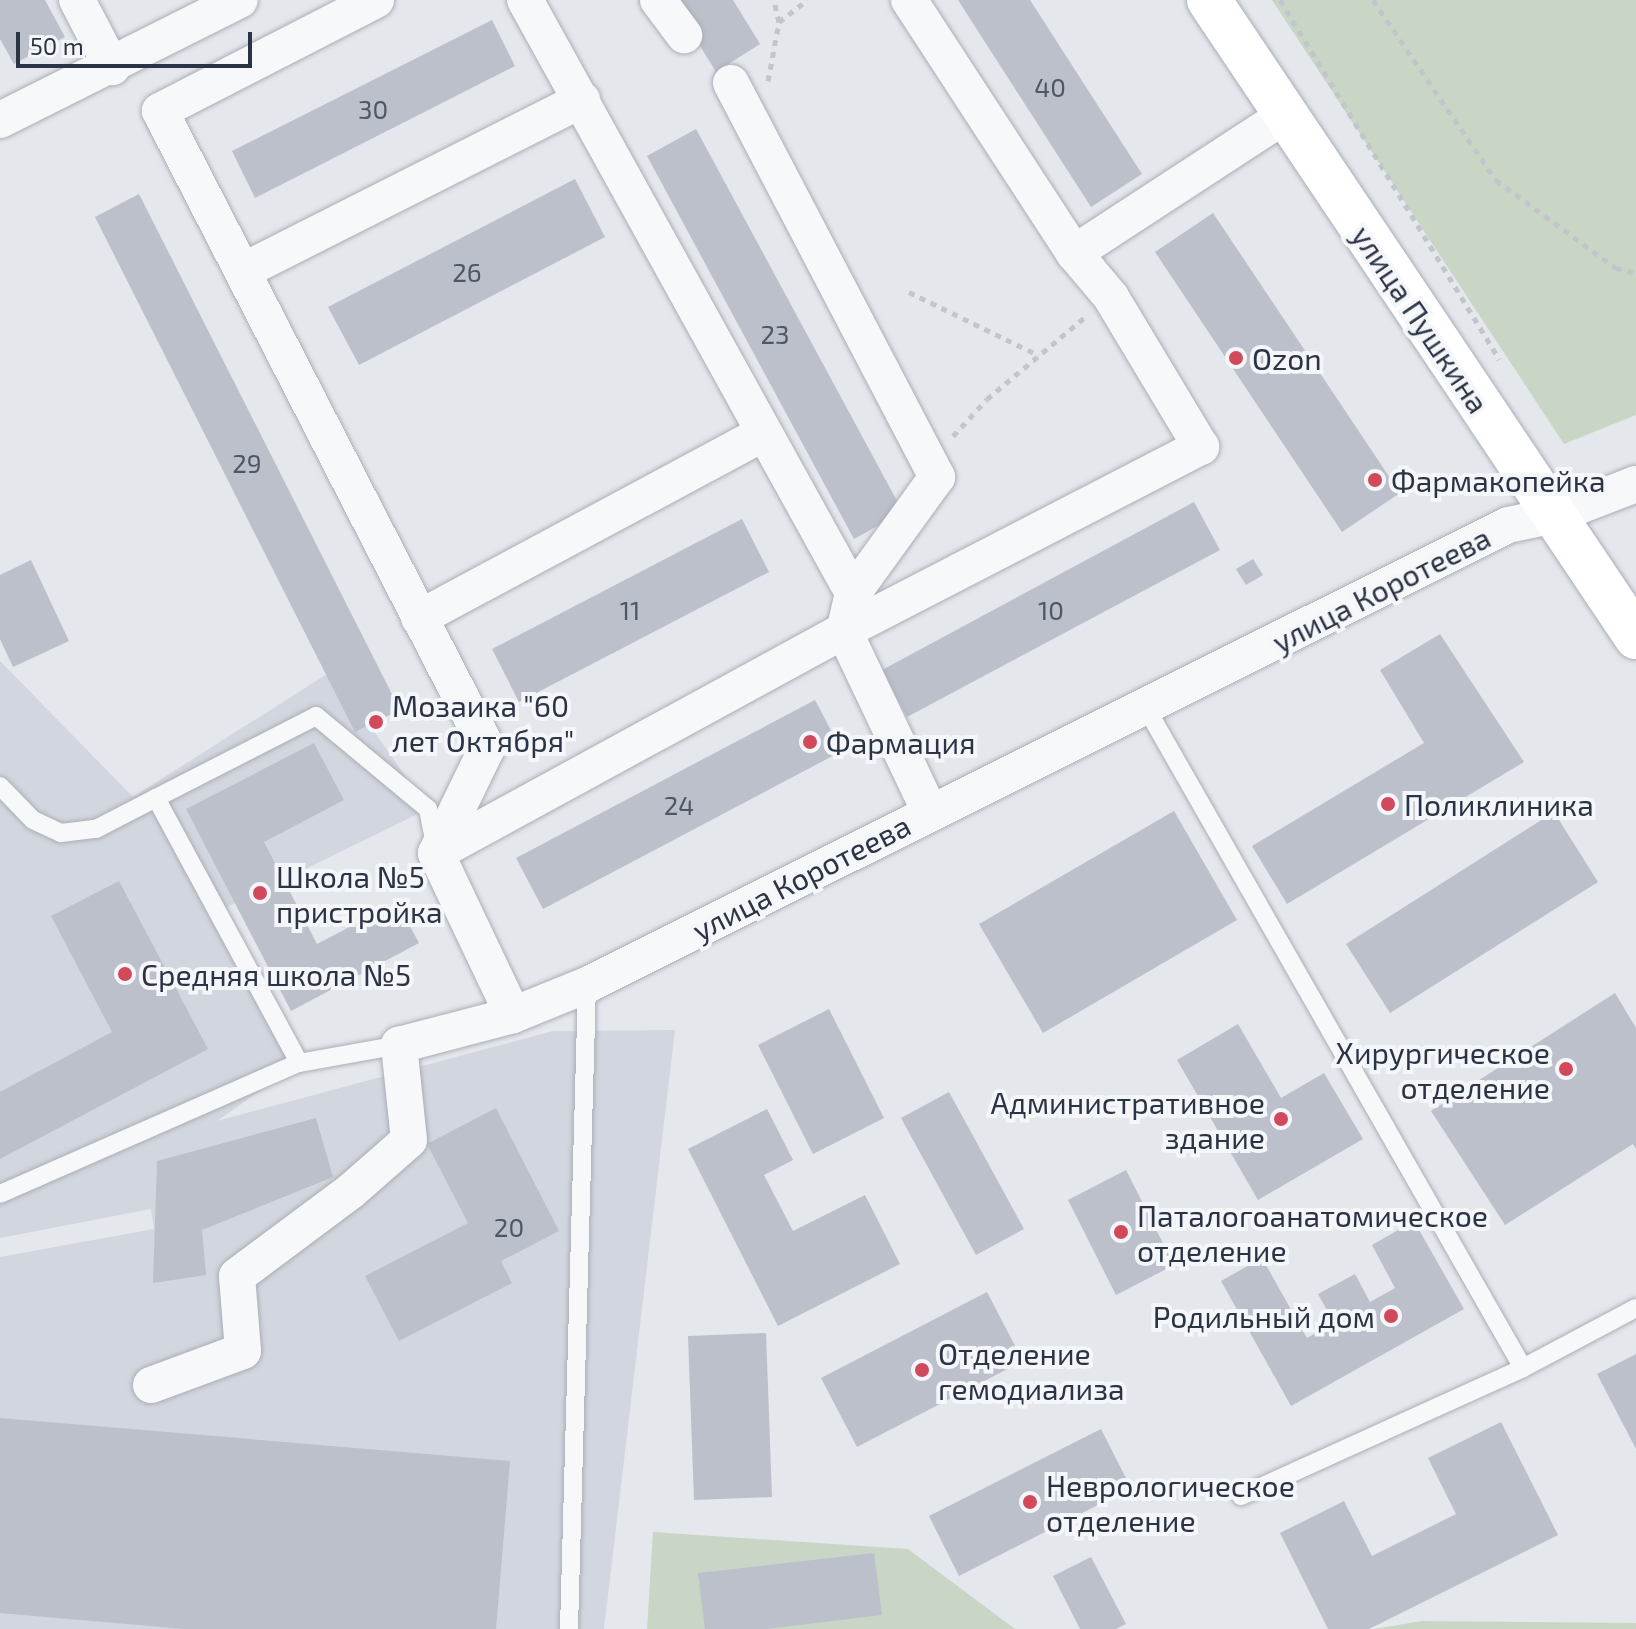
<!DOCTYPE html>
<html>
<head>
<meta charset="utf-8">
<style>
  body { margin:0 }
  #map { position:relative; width:1636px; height:1629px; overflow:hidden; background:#e4e7ec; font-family:"Exo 2",sans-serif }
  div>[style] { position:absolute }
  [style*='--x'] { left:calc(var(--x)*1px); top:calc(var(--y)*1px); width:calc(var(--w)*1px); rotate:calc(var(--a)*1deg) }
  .built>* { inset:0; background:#d2d6de }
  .green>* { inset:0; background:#c9d6c5 }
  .building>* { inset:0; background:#bbc0ca }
  .path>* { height:5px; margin-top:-2.5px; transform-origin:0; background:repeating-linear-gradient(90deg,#c2c5cb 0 6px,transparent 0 12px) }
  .roads { filter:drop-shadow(0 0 2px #a9aeb7) drop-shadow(0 0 2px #a9aeb7) }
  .lane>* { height:18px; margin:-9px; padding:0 9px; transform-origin:9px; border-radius:9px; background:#f7f8fa }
  .street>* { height:36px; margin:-18px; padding:0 18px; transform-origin:18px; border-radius:18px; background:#f7f8fa }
  .secondary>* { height:44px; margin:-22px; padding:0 22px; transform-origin:22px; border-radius:22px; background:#fff }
  .dots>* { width:22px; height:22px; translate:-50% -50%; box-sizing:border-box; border:4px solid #f4f6f9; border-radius:50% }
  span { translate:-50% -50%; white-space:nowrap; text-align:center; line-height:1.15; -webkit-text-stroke:8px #f4f6f9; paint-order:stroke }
  .number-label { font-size:26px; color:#4f5766 }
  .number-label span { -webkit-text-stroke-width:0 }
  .street-label { font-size:30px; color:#2b3445 }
  .poi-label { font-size:30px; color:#2b3445 }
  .left { translate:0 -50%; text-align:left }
  .right { translate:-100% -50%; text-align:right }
  .scale { position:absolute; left:16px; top:32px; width:236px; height:36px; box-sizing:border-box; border:4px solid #2b3445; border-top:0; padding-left:10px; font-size:24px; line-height:28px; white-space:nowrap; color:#2b3445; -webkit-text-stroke:6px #f4f6f9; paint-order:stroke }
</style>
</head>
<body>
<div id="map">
  <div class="built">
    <div style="clip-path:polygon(0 661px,133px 797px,332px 671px,428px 809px,223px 909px,299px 1063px,217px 1121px,553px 1031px,675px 1030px,604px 1629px,0 1629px,0 1257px,154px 1229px,151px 1209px,0 1238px)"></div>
  </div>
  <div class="green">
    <div style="clip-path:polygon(1272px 0,1636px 0,1636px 415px,1564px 444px)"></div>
    <div style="clip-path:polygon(653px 1532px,908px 1549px,1015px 1629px,647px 1629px)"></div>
    <div style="clip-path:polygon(1422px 1621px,1636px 1623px,1636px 1629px,1374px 1629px)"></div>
  </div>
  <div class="building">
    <div style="clip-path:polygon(0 0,45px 0,65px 37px,14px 64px,0 39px)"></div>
    <div style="clip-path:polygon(672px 0,733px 0,760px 44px,716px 72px)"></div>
    <div style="clip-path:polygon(958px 0,1030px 0,1142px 174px,1091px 207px)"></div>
    <div style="clip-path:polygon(492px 20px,515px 66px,255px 198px,232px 151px)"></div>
    <div style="clip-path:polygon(696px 129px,903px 512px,854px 539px,647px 156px)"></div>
    <div style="clip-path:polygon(575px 179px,605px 237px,359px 365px,328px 307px)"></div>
    <div style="clip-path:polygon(139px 194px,400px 710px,355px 732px,95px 217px)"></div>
    <div style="clip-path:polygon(1213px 213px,1400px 493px,1342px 532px,1155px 252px)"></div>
    <div style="clip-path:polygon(1194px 502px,1220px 550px,907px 717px,882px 670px)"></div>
    <div style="clip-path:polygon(742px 519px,769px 572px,519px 702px,492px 649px)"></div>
    <div style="clip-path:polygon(1253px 559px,1263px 575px,1246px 585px,1236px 569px)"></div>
    <div style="clip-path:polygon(31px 560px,69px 641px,13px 667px,0 639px,0 575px)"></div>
    <div style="clip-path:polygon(1440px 634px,1524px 762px,1287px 904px,1252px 846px,1424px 743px,1380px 670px)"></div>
    <div style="clip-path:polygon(815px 700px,842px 751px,543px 909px,516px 858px)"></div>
    <div style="clip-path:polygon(314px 743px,344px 800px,264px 842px,317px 944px,397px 902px,419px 943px,291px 1011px,186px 809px)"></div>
    <div style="clip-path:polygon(1174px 811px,1237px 920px,1043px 1033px,979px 924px)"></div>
    <div style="clip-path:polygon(1554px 812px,1598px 882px,1390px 1013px,1346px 944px)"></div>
    <div style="clip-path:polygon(119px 881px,208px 1049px,0 1159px,0 1092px,112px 1032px,51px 916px)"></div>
    <div style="clip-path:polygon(1615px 993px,1636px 1028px,1636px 1149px,1633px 1144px,1505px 1225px,1431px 1111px)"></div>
    <div style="clip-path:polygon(829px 1009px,884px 1118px,813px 1154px,758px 1045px)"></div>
    <div style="clip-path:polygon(1238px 1024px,1281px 1098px,1324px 1073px,1363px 1139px,1258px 1200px,1177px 1060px)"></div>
    <div style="clip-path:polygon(949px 1092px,1024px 1229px,976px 1255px,901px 1118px)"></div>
    <div style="clip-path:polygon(496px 1108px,559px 1231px,501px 1261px,512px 1283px,399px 1341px,365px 1276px,468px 1223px,427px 1144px)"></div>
    <div style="clip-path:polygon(767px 1109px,793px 1160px,764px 1175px,793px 1231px,865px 1195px,900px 1264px,778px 1326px,688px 1149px)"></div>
    <div style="clip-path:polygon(316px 1118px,333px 1177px,202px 1230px,206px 1275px,153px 1283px,157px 1161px)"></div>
    <div style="clip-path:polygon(1126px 1170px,1174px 1265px,1116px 1295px,1068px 1200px)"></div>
    <div style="clip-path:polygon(1414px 1221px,1464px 1309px,1291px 1406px,1221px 1281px,1262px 1258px,1307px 1338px,1334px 1323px,1318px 1294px,1355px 1274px,1370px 1302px,1395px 1288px,1372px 1245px)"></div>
    <div style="clip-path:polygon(987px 1292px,1023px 1361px,857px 1447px,821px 1378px)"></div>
    <div style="clip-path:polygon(766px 1333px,772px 1497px,694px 1500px,688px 1336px)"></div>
    <div style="clip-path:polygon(1636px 1354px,1636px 1449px,1597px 1374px)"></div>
    <div style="clip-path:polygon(0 1418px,510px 1461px,496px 1629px,184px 1629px,0 1613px)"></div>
    <div style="clip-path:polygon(1501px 1422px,1558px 1535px,1369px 1629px,1328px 1629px,1280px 1533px,1344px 1501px,1372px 1556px,1456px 1514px,1428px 1458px)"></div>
    <div style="clip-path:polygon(1101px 1429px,1131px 1488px,959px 1576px,929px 1516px)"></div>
    <div style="clip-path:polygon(874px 1553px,882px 1615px,766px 1629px,705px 1629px,698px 1573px)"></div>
    <div style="clip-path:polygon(1091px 1557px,1126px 1624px,1116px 1629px,1080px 1629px,1053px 1576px)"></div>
  </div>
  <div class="path">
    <div style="--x:1280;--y:0;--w:421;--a:58.6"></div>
    <div style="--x:1373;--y:0;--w:218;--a:55.7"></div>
    <div style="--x:1496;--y:180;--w:149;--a:36.3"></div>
    <div style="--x:1616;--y:268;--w:21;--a:14"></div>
    <div style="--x:779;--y:22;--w:36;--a:-38"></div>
    <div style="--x:768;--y:81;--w:60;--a:-79.4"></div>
    <div style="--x:779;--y:22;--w:23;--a:-103"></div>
    <div style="--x:909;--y:292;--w:144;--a:26"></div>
    <div style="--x:953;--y:436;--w:50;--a:-47.4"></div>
    <div style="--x:987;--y:399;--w:128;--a:-39.9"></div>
  </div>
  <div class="roads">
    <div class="lane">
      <div style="--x:1145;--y:706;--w:762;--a:60.27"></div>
      <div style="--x:0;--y:786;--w:47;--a:45.9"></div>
      <div style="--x:33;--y:820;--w:31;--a:25"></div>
      <div style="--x:61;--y:833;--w:35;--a:-7"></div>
      <div style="--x:96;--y:829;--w:68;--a:-27.3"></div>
      <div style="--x:156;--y:798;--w:301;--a:61.6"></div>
      <div style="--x:156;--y:798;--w:180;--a:-27.1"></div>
      <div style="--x:316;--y:716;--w:146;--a:39.7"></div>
      <div style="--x:428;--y:809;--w:36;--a:79"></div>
      <div style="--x:0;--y:1194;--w:326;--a:-23.7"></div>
      <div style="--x:299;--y:1063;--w:102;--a:-10.2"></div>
      <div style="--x:1241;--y:1496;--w:310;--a:-24.4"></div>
      <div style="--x:1523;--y:1368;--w:128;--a:-28"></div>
      <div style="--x:569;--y:1629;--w:644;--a:-88.4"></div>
    </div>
    <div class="street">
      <div style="--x:77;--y:0;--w:76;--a:62.4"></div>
      <div style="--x:376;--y:0;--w:243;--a:152.8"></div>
      <div style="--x:160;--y:111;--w:716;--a:62.83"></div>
      <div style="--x:487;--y:748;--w:117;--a:115.9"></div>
      <div style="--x:436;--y:853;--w:179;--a:64.6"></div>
      <div style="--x:525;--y:0;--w:678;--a:61.05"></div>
      <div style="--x:853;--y:593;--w:39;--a:103"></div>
      <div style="--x:658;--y:0;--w:44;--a:53.4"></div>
      <div style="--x:731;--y:83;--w:445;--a:62.4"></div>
      <div style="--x:937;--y:477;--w:143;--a:125.9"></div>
      <div style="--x:0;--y:120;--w:268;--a:-26.6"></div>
      <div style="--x:1074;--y:253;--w:249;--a:-33.1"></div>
      <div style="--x:243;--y:271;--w:380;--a:-26.8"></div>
      <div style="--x:419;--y:618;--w:389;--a:-28.2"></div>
      <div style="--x:844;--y:631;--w:402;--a:-27.3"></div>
      <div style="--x:1201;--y:447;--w:175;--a:-121"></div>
      <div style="--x:1111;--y:297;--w:57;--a:-130.1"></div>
      <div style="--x:1074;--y:253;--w:302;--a:-123.1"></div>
      <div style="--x:436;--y:853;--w:464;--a:-28.6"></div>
      <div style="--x:844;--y:631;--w:198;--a:64.6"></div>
      <div style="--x:151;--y:1385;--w:98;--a:-20.3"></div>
      <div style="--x:243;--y:1351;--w:75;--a:-94.6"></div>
      <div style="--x:237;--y:1276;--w:142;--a:-36.7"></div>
      <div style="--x:351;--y:1191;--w:77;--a:-41.3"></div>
      <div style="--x:409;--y:1140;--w:96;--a:-96"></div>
      <div style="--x:399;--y:1045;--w:118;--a:-14.7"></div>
      <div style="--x:513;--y:1015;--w:80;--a:-22.1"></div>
      <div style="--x:587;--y:985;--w:1029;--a:-26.54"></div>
      <div style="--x:1508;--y:525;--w:49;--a:-11.8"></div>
      <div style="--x:1556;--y:515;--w:86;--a:-21.2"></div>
    </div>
    <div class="secondary">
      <div style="--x:1209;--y:0;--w:767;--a:56.16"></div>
    </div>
  </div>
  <div class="dots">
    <div style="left:1236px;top:358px;background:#d1495b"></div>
    <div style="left:1375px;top:480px;background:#d1495b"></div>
    <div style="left:376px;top:722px;background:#d1495b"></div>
    <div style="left:810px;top:742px;background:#d1495b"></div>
    <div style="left:1388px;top:804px;background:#d1495b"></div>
    <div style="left:260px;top:893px;background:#d1495b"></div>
    <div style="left:125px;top:974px;background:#d1495b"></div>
    <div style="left:1566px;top:1069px;background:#d1495b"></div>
    <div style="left:1281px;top:1119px;background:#d1495b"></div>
    <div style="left:1121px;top:1232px;background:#d1495b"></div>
    <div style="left:1391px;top:1316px;background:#d1495b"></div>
    <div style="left:922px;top:1370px;background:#d1495b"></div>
    <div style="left:1030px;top:1502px;background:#d1495b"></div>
  </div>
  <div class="number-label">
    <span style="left:1050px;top:87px">40</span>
    <span style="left:373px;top:109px">30</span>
    <span style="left:467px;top:272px">26</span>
    <span style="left:775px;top:334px">23</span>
    <span style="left:247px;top:463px">29</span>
    <span style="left:630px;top:610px">11</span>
    <span style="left:1051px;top:610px">10</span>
    <span style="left:679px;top:805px">24</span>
    <span style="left:509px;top:1227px">20</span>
  </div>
  <div class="street-label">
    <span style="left:1421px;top:319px;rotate:56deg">улица Пушкина</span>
    <span style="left:1381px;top:589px;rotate:-27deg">улица Коротеева</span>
    <span style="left:801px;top:877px;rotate:-27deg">улица Коротеева</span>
  </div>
  <div class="poi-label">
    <span class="left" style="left:1252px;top:358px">Ozon</span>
    <span class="left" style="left:1391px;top:480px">Фармакопейка</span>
    <span class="left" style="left:392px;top:722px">Мозаика "60<br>лет Октября"</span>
    <span class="left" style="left:826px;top:742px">Фармация</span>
    <span class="left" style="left:1404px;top:804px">Поликлиника</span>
    <span class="left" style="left:276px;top:893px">Школа №5<br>пристройка</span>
    <span class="left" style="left:141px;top:974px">Средняя школа №5</span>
    <span class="right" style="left:1550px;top:1069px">Хирургическое<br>отделение</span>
    <span class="right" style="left:1265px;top:1119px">Административное<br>здание</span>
    <span class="left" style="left:1137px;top:1232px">Паталогоанатомическое<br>отделение</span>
    <span class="right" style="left:1375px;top:1316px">Родильный дом</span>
    <span class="left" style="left:938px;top:1370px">Отделение<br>гемодиализа</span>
    <span class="left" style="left:1046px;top:1502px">Неврологическое<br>отделение</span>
  </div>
  <div class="scale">50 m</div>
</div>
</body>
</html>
